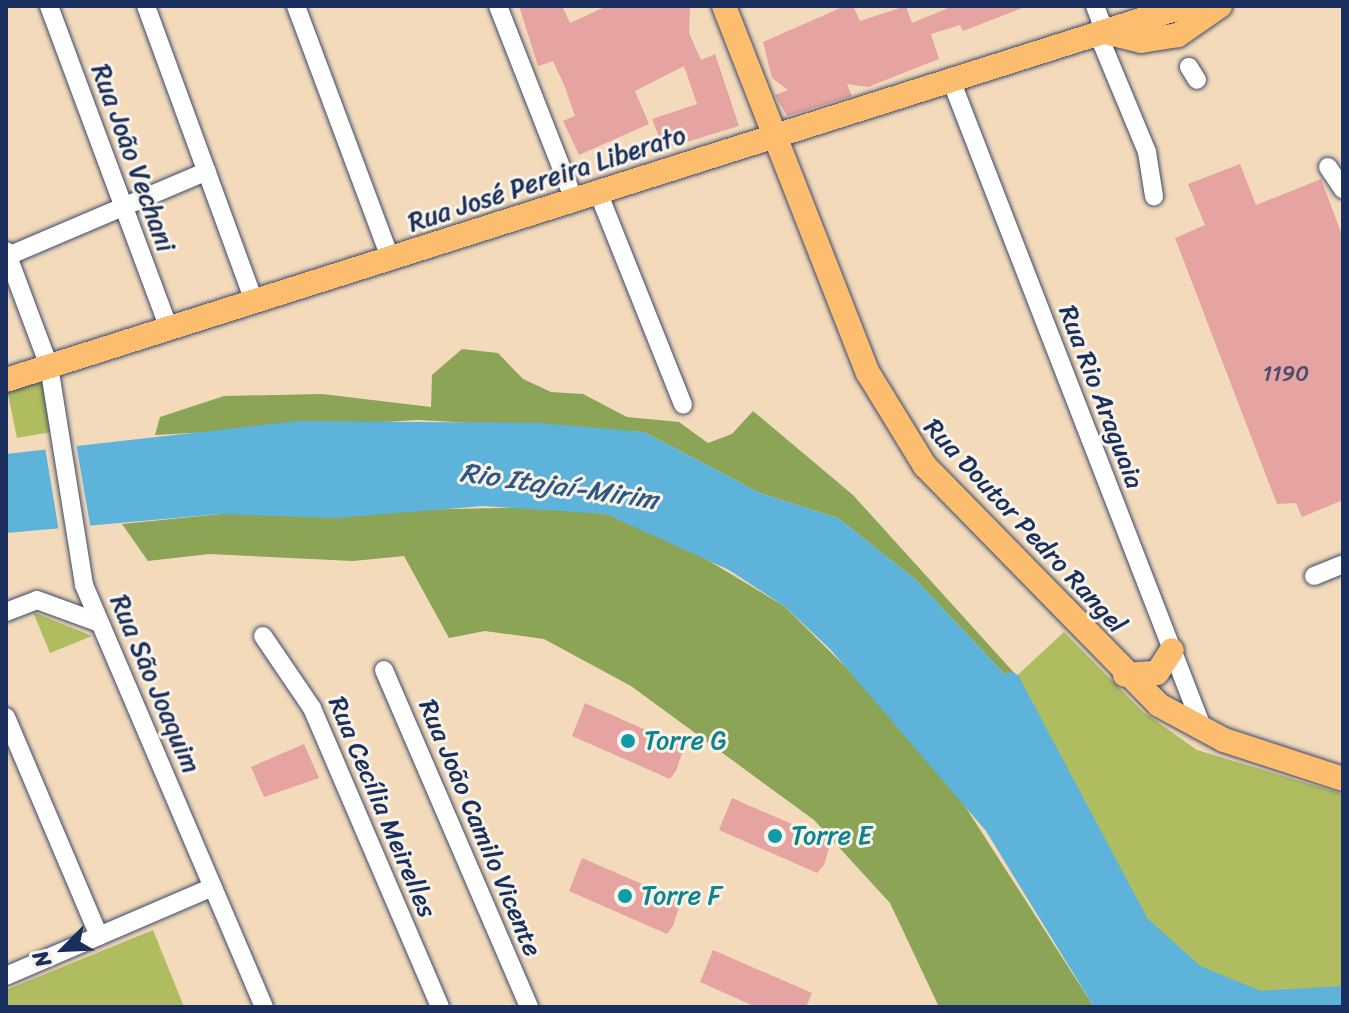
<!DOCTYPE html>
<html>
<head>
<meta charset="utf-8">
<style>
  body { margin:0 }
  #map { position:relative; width:1349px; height:1013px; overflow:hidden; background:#f3daba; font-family:Sriracha,sans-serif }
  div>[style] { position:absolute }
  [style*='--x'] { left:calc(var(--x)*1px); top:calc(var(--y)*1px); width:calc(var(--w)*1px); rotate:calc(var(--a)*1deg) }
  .green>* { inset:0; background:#afbd60 }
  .forest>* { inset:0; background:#8ba456 }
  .water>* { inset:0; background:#5eb3da }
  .pier>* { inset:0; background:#f3daba }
  .canal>* { height:18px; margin:-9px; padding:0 9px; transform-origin:9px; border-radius:9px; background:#5eb3da }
  .building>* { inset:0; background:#e5a3a1 }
  .roads { filter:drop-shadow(0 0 2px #3b496c) drop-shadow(0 0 2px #3b496c) }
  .minor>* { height:18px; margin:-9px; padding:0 9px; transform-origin:9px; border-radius:9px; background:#fff }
  .major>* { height:24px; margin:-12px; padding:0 12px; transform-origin:12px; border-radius:12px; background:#fcbd6e }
  .dots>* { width:22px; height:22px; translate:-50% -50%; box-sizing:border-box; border:4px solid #f7f3e8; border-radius:50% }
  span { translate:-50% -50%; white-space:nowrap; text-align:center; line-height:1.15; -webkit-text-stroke:6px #f7f3e8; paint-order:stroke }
  .number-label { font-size:22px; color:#4e4c6f }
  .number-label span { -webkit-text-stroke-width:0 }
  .street-label { font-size:26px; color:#1b2f5e }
  .culture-label { font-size:26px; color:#0d838f }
  .left { translate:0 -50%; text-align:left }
  .water-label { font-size:28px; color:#2f5783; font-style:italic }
  .frame { position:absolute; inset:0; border:8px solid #1b2f5e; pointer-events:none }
  .north { position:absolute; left:24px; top:909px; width:80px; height:80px; -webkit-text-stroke:6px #f7f3e8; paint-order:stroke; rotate:246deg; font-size:22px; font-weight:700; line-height:32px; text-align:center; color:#1b2f5e }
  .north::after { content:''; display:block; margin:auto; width:28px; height:36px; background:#1b2f5e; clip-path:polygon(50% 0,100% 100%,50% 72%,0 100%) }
</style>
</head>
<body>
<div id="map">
  <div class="green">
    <div style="clip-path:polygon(42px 381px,51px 432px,17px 438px,6px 385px)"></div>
    <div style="clip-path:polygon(33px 612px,92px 636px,50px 653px)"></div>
    <div style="clip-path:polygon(1064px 632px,1142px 711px,1197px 750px,1343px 794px,1343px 995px,1259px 1000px,1196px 974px,1140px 924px,1011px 681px)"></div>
    <div style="clip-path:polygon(153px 930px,184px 1007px,6px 1007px,6px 990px)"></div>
  </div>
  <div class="forest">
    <div style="clip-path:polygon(462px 349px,498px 353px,523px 379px,551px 392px,583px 394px,627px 417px,679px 422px,708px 443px,732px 434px,753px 411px,853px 495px,1017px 676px,1011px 681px,916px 580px,838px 518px,760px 493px,644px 432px,418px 420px,155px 435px,160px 417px,224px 396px,322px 394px,431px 407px,432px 375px)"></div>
    <div style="clip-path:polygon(545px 507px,606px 514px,681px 544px,784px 606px,885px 706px,961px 800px,1094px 1007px,939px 1007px,890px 903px,814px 820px,631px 686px,544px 639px,485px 631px,449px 638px,404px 556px,353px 561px,209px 554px,148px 561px,122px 524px,221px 514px)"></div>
  </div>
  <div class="water">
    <div style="clip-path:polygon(299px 421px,538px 423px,644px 432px,760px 493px,838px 518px,916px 580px,1011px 681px,1140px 924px,1196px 974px,1259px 1000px,1343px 995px,1343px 1007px,1094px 1007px,986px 831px,830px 649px,784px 606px,729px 570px,606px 514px,483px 506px,337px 518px,221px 514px,6px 533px,6px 454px)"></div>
  </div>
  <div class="pier">
    <div style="clip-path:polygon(76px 443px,91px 530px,59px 532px,45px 447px)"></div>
  </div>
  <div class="canal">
    <div style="--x:1011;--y:681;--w:275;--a:62"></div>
    <div style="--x:1140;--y:924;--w:75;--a:41.8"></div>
    <div style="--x:1196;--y:974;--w:68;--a:22.4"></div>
    <div style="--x:1259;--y:1000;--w:84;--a:-3.4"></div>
  </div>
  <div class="building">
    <div style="clip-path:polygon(519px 6px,562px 6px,570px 23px,607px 6px,690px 6px,689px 33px,701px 60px,715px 54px,739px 126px,664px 149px,652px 119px,697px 104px,684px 66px,635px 91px,649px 124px,579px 155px,563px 121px,575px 116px,565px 87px,553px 61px,538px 66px)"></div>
    <div style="clip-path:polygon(845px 6px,853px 6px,860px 21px,906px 6px,912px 23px,953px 6px,1025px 7px,963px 31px,960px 25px,931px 34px,939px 59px,868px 87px,847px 84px,852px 96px,787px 116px,775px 95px,788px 90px,772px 78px,763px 42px)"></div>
    <div style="clip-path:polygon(1240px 164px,1256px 205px,1321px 179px,1343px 238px,1343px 500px,1302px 517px,1296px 503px,1277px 504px,1175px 238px,1205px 225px,1188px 184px)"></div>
    <div style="clip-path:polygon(585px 703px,684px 747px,676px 771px,670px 779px,572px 736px)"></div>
    <div style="clip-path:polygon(304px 744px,319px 778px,264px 797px,251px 767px)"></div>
    <div style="clip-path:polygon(732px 798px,831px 841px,824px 865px,817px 873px,719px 830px)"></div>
    <div style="clip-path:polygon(582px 858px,681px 901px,673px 926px,667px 934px,569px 891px)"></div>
    <div style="clip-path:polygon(713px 950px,812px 993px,806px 1007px,756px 1007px,700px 982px)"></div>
  </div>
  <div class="roads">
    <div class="minor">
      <div style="--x:49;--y:6;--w:344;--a:69.6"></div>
      <div style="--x:146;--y:6;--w:314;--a:69.9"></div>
      <div style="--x:296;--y:6;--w:269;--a:69.5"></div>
      <div style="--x:498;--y:6;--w:208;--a:68.6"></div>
      <div style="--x:1095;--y:6;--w:28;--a:69"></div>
      <div style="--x:1098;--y:34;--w:128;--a:67.4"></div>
      <div style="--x:1147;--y:152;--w:45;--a:81"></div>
      <div style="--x:1189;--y:67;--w:15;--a:58"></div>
      <div style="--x:951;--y:80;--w:699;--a:68.79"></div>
      <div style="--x:1328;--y:167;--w:27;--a:56"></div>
      <div style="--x:598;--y:192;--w:229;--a:68.2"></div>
      <div style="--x:6;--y:251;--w:123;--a:69.5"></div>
      <div style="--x:49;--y:366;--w:222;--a:80.9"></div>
      <div style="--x:84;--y:585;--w:459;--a:66.9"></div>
      <div style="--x:8;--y:256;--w:216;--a:-23.1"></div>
      <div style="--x:1314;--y:576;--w:31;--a:-22"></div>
      <div style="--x:6;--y:612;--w:33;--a:-21"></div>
      <div style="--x:37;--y:600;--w:67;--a:20.1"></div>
      <div style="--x:263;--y:636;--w:87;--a:55.8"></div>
      <div style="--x:312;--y:708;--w:325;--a:66.8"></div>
      <div style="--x:384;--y:670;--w:367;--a:66.7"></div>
      <div style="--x:6;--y:717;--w:238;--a:67"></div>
      <div style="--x:6;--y:976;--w:225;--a:-23.3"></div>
    </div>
    <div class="major">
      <div style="--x:724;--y:6;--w:394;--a:68.6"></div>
      <div style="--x:868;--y:373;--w:109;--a:58.5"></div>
      <div style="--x:925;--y:466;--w:334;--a:45.6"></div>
      <div style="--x:1159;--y:705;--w:74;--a:28.3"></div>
      <div style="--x:1224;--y:740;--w:125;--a:18.1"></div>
      <div style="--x:1105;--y:32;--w:37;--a:14"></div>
      <div style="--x:1141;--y:41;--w:37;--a:-9"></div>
      <div style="--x:1178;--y:35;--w:51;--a:-34.6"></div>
      <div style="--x:6;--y:380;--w:1237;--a:-17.6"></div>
      <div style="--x:1125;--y:675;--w:32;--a:-4"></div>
      <div style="--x:1157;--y:673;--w:27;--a:-57"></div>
    </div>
  </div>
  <div class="dots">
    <div style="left:628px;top:741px;background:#0f9aa8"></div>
    <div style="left:775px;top:836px;background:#0f9aa8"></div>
    <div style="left:625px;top:896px;background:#0f9aa8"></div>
  </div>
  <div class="number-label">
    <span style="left:1286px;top:374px">1190</span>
  </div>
  <div class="street-label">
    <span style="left:133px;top:158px;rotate:70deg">Rua João Vechani</span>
    <span style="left:547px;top:179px;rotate:-18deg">Rua José Pereira Liberato</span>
    <span style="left:1101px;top:397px;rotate:69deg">Rua Rio Araguaia</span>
    <span style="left:1025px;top:526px;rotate:47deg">Rua Doutor Pedro Rangel</span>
    <span style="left:155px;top:684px;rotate:67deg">Rua São Joaquim</span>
    <span style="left:382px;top:807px;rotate:67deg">Rua Cecília Meirelles</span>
    <span style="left:480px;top:828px;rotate:67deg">Rua João Camilo Vicente</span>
  </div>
  <div class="culture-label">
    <span class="left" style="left:644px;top:741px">Torre G</span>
    <span class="left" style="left:791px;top:836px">Torre E</span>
    <span class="left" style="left:641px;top:896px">Torre F</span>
  </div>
  <div class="water-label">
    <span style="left:559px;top:486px;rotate:8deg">Rio Itajaí-Mirim</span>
  </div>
  <div class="frame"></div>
  <div class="north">N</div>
</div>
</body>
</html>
